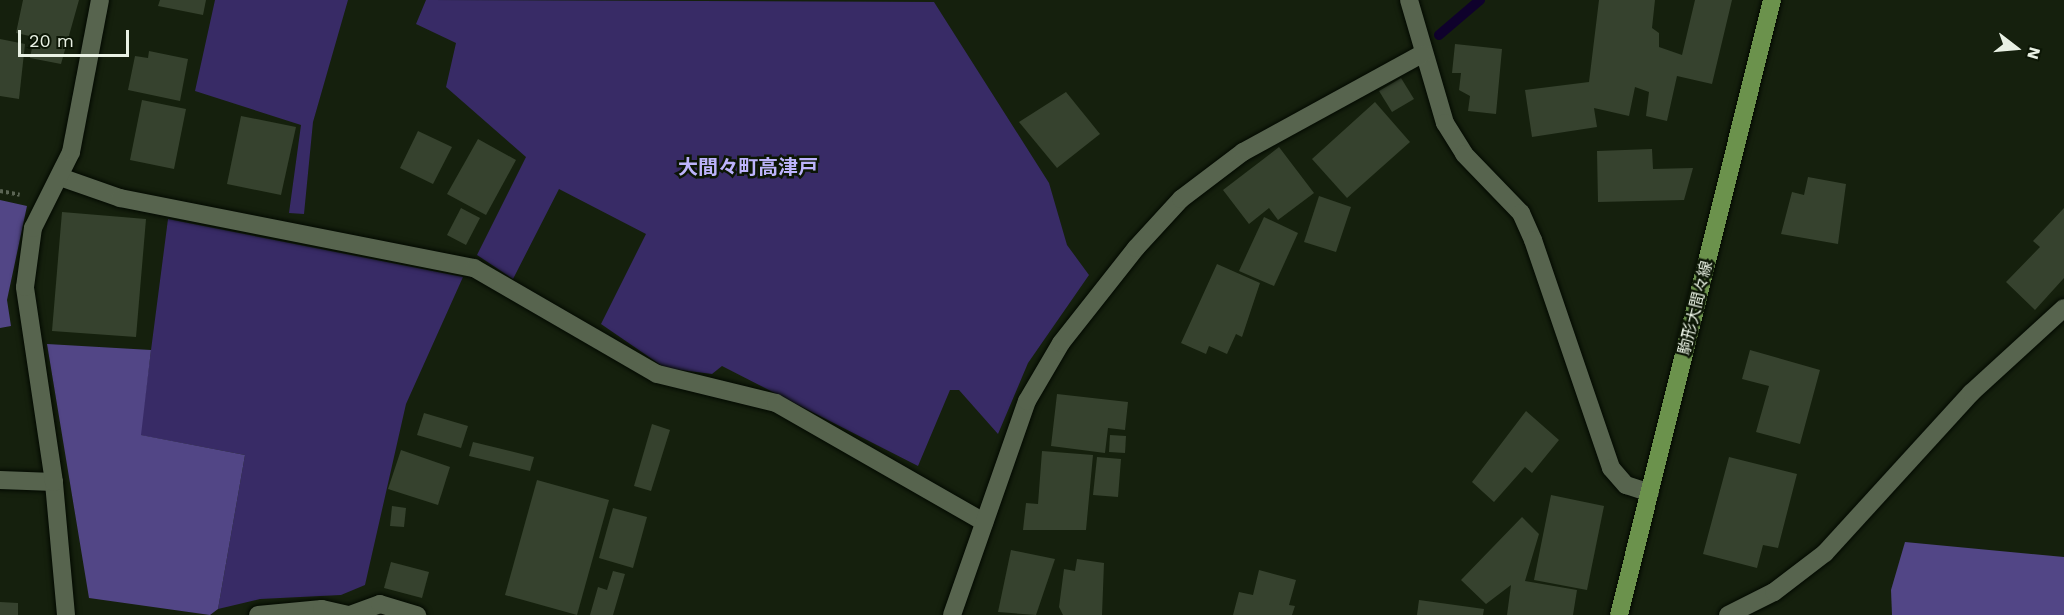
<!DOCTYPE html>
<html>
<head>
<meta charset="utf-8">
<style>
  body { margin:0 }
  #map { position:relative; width:2064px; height:615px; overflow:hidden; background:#15200d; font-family:"Work Sans","Noto Sans JP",sans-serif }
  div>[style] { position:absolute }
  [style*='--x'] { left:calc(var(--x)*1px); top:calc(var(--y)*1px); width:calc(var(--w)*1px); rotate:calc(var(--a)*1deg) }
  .green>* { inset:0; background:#382b66 }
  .forest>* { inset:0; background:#524686 }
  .stream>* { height:10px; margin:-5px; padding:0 5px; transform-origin:5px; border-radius:5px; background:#0f012c }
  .building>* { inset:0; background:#36422e }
  .path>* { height:4px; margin-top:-2px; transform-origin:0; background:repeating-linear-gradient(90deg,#5b6554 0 3px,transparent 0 6px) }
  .roads { filter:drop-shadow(0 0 2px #030900) drop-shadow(0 0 2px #030900) }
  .minor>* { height:18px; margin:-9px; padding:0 9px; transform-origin:9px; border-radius:9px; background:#57644e }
  .major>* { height:18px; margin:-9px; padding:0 9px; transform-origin:9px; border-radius:9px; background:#6b924c }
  span { translate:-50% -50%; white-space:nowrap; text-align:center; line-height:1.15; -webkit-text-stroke:5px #0c1605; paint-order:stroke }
  .street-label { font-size:16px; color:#e9f1e4 }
  .quarter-label { font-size:20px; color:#bdb4fb; font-weight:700 }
  .north { position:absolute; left:1986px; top:18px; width:60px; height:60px; -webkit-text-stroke:4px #0c1605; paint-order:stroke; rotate:106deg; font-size:16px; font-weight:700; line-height:24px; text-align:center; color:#e9f1e4 }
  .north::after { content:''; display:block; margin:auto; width:21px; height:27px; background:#e9f1e4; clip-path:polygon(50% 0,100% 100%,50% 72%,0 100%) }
  .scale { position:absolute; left:18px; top:30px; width:111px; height:27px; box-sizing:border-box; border:3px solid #e9f1e4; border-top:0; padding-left:8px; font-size:18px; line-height:21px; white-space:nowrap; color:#e9f1e4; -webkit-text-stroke:4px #0c1605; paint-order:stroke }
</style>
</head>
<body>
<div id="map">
  <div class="green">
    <div style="clip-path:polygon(215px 0,348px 0,313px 122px,304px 214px,289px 213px,301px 125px,195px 91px)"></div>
    <div style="clip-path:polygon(426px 0,934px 2px,1049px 183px,1067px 245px,1089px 275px,1028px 363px,998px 434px,959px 390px,950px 390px,918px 466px,722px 366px,712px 374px,665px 368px,601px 324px,646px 234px,559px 189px,513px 279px,477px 255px,526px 157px,446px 87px,456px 43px,416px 24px)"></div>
    <div style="clip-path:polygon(168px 219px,463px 277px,406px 404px,365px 585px,341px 595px,260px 599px,218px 609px,245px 455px,140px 435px)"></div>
  </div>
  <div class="forest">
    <div style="clip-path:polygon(0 200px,27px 206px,7px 300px,11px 326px,0 328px)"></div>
    <div style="clip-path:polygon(47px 344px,151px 350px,141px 435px,245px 455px,218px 609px,210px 615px,89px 598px)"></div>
    <div style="clip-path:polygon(1905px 542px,2064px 557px,2064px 615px,1892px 615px,1891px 590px)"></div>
  </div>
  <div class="stream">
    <div style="--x:1439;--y:35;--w:54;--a:-40.5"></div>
  </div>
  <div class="building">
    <div style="clip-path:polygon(23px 0,79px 0,61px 64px,30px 58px,34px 37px,16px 33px)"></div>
    <div style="clip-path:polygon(160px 0,206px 0,203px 15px,158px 6px)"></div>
    <div style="clip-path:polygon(1599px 0,1655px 0,1652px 28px,1659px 33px,1659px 47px,1682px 55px,1695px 0,1732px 0,1712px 84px,1677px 76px,1667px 121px,1646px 116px,1649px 92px,1635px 87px,1629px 116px,1594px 108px,1597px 127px,1532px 137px,1525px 90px,1589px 82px)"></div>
    <div style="clip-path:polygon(0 39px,25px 44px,19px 99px,0 96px)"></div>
    <div style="clip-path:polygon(1455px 44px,1502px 49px,1496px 114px,1468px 111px,1470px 96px,1459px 90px,1461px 73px,1452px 73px)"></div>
    <div style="clip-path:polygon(149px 51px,188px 59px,180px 101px,128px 90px,135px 56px,148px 58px)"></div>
    <div style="clip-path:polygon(1401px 78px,1414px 99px,1392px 112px,1379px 91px)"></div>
    <div style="clip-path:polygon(1066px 92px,1100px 134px,1057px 168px,1019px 122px)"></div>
    <div style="clip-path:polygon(142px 100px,186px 109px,174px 169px,130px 160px)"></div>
    <div style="clip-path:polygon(1375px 102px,1410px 142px,1347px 198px,1312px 159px)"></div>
    <div style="clip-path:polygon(241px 116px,296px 127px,281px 195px,227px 184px)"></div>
    <div style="clip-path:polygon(418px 131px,452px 147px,433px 184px,400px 168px)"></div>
    <div style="clip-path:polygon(478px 139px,516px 160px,486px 215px,447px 194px)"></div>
    <div style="clip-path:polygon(1279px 147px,1314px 193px,1278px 220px,1269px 208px,1249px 224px,1223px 190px)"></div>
    <div style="clip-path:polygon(1652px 149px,1653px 169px,1693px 168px,1684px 200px,1598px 202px,1597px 151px)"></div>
    <div style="clip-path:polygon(1808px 177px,1846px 184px,1838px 244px,1781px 234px,1792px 192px,1804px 195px)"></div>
    <div style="clip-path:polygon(1319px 196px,1351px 207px,1336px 252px,1304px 242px)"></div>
    <div style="clip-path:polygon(461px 208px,480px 218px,466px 245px,447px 235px)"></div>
    <div style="clip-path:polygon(2064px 208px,2064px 278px,2035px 310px,2006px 282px,2040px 247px,2033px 241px)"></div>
    <div style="clip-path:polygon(62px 212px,146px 219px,136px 337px,52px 331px)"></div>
    <div style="clip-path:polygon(1264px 217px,1298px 233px,1274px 286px,1239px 271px)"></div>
    <div style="clip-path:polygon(1217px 264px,1260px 283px,1242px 337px,1236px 334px,1227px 354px,1209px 346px,1206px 354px,1181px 343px)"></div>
    <div style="clip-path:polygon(1750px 350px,1820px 370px,1800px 444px,1756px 432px,1769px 386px,1742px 379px)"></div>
    <div style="clip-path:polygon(1057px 394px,1128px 402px,1125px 430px,1108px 428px,1105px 453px,1051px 446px)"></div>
    <div style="clip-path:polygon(1526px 411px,1559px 440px,1532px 473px,1525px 467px,1494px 502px,1472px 482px)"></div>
    <div style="clip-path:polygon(424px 413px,468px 426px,461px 448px,417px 435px)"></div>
    <div style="clip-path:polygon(652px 424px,670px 430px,651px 491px,634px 486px)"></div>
    <div style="clip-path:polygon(1110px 435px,1126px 436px,1125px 453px,1109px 452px)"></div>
    <div style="clip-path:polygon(473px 442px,534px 457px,530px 471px,469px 456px)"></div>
    <div style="clip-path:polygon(401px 450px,450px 467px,438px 505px,388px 489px)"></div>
    <div style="clip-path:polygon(1042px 451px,1093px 455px,1086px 530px,1023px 530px,1026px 503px,1038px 504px)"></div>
    <div style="clip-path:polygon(1097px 457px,1121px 459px,1118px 497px,1093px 495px)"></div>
    <div style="clip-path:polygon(1729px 457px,1797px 474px,1778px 548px,1763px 545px,1757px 568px,1703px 554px)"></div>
    <div style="clip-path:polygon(537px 480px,609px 500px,577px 615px,505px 595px)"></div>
    <div style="clip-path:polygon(1551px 495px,1604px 506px,1587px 590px,1534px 580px)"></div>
    <div style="clip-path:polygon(392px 506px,406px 508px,404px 527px,390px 526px)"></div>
    <div style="clip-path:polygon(613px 508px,647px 517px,633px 568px,599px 558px)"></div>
    <div style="clip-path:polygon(1522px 517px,1539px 534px,1525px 581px,1577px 590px,1573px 615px,1507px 615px,1511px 585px,1486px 604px,1461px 580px)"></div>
    <div style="clip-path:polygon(1011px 550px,1055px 559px,1036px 615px,998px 612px)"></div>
    <div style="clip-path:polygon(1077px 559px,1104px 563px,1102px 615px,1063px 615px,1059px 607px,1064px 569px,1075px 571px)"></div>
    <div style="clip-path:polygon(391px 562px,429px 572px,422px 598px,384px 588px)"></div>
    <div style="clip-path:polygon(1259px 570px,1296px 580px,1289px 605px,1295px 606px,1292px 615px,1233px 615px,1239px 592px,1253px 595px)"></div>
    <div style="clip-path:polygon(613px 571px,625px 574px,613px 615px,590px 615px,598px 587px,607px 590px)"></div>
    <div style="clip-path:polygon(1419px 600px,1484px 609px,1483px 615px,1417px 615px)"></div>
    <div style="clip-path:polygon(0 602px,18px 603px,18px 615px,0 615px)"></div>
  </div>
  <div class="path">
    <div style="--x:0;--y:191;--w:20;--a:11"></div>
  </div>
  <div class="roads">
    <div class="minor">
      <div style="--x:1409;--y:0;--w:128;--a:73.7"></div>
      <div style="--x:1445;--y:123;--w:36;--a:58"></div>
      <div style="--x:1464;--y:154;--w:82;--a:46"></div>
      <div style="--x:1521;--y:213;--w:30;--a:66"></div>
      <div style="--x:1533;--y:240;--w:241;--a:71.1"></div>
      <div style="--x:1611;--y:468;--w:23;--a:49"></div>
      <div style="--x:1626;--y:485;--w:25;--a:18"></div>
      <div style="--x:60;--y:177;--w:64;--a:19.3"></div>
      <div style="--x:120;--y:198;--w:361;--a:11.2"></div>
      <div style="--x:474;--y:268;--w:211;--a:30.1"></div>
      <div style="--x:657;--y:374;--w:122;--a:13.7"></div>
      <div style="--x:776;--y:403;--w:240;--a:29.8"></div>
      <div style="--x:0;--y:480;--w:54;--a:2.1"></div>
      <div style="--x:66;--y:615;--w:134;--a:-95.2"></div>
      <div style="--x:54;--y:482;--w:197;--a:-98.5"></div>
      <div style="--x:25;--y:287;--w:60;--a:-82.3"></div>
      <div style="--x:33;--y:228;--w:85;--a:-63.4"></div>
      <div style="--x:71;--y:152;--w:155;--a:-79.2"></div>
      <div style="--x:258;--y:615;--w:64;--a:-5.4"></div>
      <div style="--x:322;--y:609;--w:27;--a:13"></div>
      <div style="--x:350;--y:615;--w:32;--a:-20"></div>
      <div style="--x:380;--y:604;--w:39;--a:17"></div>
      <div style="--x:952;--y:615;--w:227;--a:-70.7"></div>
      <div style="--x:1027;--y:401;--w:67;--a:-59.6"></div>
      <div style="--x:1061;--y:343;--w:121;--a:-51.7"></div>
      <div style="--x:1136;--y:248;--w:67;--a:-47.4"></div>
      <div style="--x:1181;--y:199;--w:78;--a:-37.2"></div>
      <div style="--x:1243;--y:152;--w:204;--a:-28.7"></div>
      <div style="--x:1728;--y:615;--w:51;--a:-26.6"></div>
      <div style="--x:1774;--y:592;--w:64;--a:-37.4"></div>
      <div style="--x:1825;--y:553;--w:217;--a:-47.6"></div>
      <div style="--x:1971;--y:393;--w:126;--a:-42.4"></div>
    </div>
    <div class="major">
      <div style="--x:1619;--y:615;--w:634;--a:-76.03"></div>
    </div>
  </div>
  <div class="street-label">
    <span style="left:1696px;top:308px;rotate:-76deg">駒形大間々線</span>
  </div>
  <div class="quarter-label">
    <span style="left:748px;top:167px">大間々町高津戸</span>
  </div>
  <div class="north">N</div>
  <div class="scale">20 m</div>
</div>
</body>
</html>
